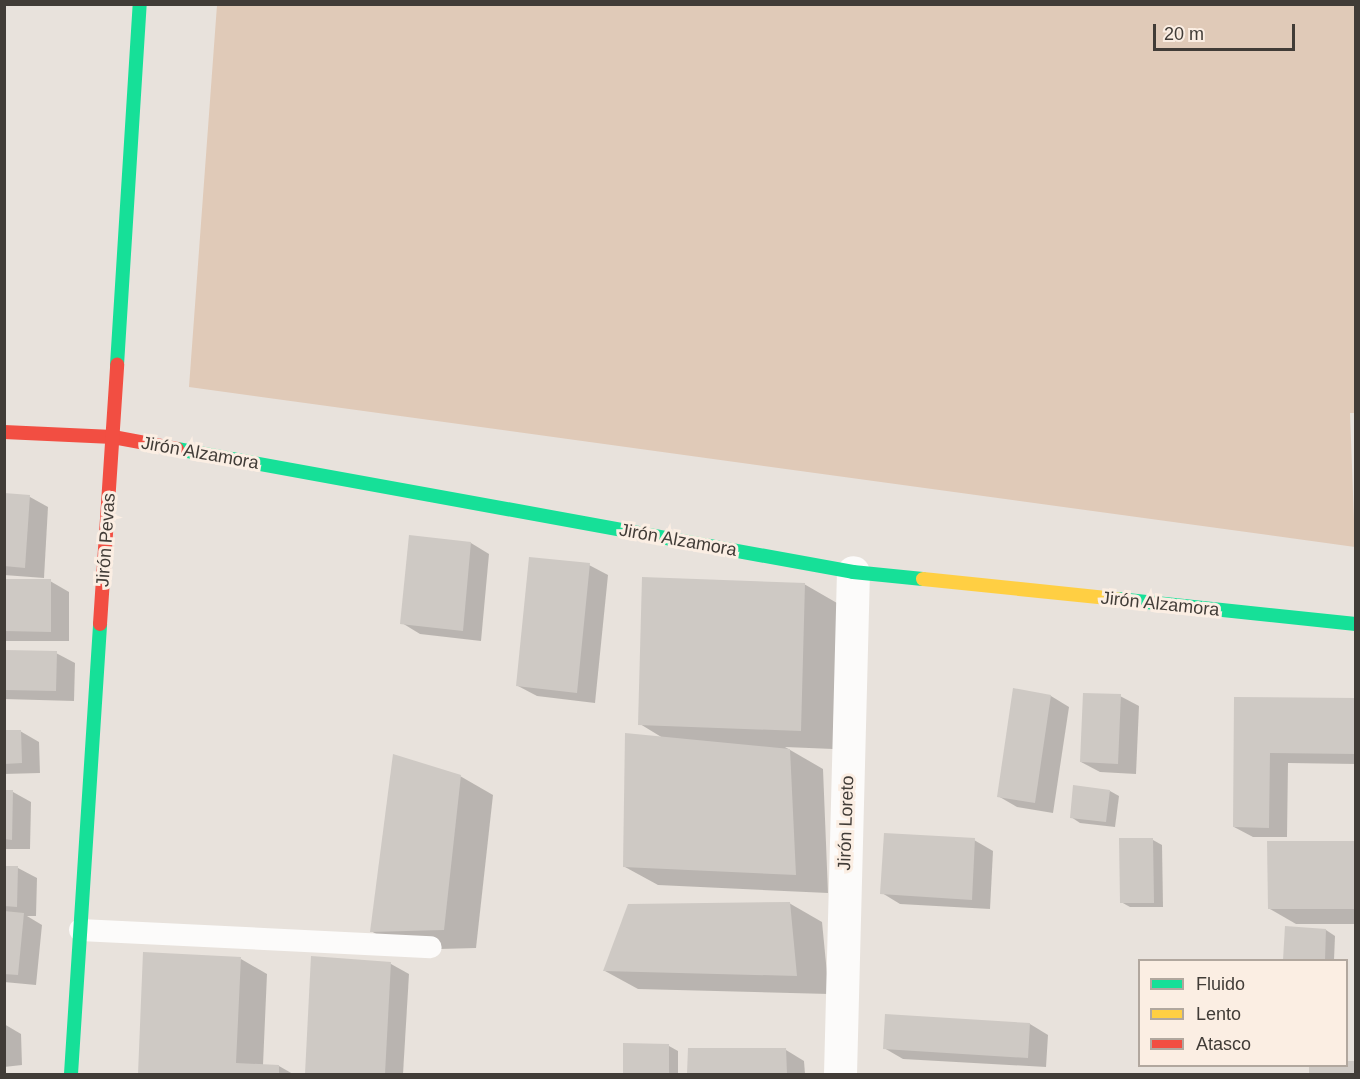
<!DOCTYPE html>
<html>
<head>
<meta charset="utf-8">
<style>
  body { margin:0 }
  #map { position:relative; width:1360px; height:1079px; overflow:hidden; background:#e8e2dc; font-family:Arial,sans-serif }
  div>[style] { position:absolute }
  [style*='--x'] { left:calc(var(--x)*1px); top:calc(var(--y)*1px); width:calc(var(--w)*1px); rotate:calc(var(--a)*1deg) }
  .green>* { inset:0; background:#e0cab8 }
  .shadow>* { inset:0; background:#0003 }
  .building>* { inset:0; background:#cec9c4 }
  .lane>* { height:22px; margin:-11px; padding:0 11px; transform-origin:11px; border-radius:11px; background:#fcfbfa }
  .street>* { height:33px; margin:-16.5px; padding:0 16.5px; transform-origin:16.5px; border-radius:16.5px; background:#fcfbfa }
  .fast>* { height:14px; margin:-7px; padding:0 7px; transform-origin:7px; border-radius:7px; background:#16e098 }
  .slow>* { height:14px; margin:-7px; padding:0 7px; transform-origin:7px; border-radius:7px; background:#ffcf43 }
  .jam>* { height:14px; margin:-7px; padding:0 7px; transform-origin:7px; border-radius:7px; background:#f24e42 }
  span { translate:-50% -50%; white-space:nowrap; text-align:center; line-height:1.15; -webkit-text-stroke:6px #fbeee3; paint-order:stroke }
  .street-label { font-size:18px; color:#413c37 }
  .frame { position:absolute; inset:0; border:6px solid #413c37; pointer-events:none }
  .legend { position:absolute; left:1138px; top:959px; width:210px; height:108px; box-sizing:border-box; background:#fbeee3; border:2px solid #b1a79e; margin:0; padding:8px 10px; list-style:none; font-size:18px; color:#413c37 }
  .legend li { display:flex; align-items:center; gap:12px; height:30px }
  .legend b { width:30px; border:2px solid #b1a79e }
  .scale { position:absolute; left:1153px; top:24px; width:142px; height:27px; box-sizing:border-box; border:3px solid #413c37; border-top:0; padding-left:8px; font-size:18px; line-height:21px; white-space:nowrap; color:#413c37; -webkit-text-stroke:4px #fbeee3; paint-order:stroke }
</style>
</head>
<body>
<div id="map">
  <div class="green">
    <div style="clip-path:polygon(217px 5px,1355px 5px,1356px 413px,1350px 413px,1355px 547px,189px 387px)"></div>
  </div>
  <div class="shadow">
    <div style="clip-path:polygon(4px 495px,30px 497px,48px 507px,44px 578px,4px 575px)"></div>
    <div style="clip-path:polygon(411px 537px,471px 543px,489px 554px,481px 641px,420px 634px,402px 623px)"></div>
    <div style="clip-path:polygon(589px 565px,608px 575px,595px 703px,537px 696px,518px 686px)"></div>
    <div style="clip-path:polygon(4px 580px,50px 581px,69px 592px,69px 641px,4px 641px)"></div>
    <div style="clip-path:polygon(804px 584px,837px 603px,833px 749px,785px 747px,823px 769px,828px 893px,658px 885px,625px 867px,663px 738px,640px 724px)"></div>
    <div style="clip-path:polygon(4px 651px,56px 653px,75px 663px,74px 701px,4px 699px)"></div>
    <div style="clip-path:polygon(1014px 690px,1051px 696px,1069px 707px,1053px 813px,1017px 807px,998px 796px)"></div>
    <div style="clip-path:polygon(1120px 696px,1139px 706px,1136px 774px,1100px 772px,1081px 762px)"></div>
    <div style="clip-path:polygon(1235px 699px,1356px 700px,1356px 764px,1288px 763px,1287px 837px,1253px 837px,1234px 827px)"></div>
    <div style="clip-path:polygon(20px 731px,39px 742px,40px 773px,4px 774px,4px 732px)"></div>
    <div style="clip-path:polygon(460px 776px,493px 795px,476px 948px,404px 950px,371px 931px)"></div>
    <div style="clip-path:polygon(1110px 791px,1119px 796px,1115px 827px,1080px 823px,1071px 817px)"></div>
    <div style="clip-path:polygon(4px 792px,13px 792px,31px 802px,30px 849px,4px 849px)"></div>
    <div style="clip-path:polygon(974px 840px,993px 851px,990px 909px,900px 904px,882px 893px)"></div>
    <div style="clip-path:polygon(1153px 840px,1162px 845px,1163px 907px,1130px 907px,1121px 902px)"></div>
    <div style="clip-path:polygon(1356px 842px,1356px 924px,1296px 924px,1270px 909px)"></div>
    <div style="clip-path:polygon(4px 867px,18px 868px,37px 878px,36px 916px,27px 916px,42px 925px,36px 985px,4px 982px)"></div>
    <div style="clip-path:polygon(789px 903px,822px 922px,829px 994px,638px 989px,605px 971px)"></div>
    <div style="clip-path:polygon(1286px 928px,1326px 930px,1335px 936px,1334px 960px,1284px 960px)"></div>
    <div style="clip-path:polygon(313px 958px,391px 964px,409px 974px,403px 1074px,306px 1074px)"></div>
    <div style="clip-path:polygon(241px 959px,267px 974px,263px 1065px,279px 1066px,293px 1074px,139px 1074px,139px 1058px)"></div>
    <div style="clip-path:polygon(4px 1024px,21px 1034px,22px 1065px,4px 1067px)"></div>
    <div style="clip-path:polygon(1030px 1024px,1048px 1035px,1046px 1067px,903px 1059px,884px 1048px)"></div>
    <div style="clip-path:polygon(625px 1045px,669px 1046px,678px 1051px,678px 1074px,625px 1074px)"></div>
    <div style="clip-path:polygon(689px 1049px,786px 1050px,804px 1061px,805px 1074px,689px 1074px)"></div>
    <div style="clip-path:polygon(1356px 1063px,1356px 1074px,1310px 1074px,1310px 1066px,1346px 1066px)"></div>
  </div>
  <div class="building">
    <div style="clip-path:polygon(4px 493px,30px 495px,25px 568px,4px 566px)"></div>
    <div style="clip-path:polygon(409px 535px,471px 542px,463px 631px,400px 624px)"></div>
    <div style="clip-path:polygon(529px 557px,590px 563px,577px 693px,516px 686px)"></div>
    <div style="clip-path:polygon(642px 577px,805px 583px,801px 731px,638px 725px)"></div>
    <div style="clip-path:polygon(4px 579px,51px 579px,51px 632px,4px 631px)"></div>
    <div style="clip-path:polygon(5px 650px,57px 651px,56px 691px,5px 690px)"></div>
    <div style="clip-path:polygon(1013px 688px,1051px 695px,1035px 803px,997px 797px)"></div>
    <div style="clip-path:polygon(1083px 693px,1121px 694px,1118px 764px,1080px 762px)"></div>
    <div style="clip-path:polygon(1234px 697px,1356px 698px,1356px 754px,1270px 753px,1269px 828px,1233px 827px)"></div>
    <div style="clip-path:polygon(4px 730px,21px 730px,22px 763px,4px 764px)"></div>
    <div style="clip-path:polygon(625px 733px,790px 749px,796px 875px,623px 867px)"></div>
    <div style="clip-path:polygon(393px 754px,461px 775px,444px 930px,370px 932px)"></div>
    <div style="clip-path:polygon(1073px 785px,1110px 790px,1106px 822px,1070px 818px)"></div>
    <div style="clip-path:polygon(4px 790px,13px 790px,12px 840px,4px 839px)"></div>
    <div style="clip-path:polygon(884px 833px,975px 838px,972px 900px,880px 894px)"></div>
    <div style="clip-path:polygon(1119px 838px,1153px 838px,1154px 903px,1120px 903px)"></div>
    <div style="clip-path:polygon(1267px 841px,1356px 841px,1356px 909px,1268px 909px)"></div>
    <div style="clip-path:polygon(4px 866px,18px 866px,17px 907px,4px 906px)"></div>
    <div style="clip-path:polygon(790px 902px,797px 976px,603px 971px,628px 904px)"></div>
    <div style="clip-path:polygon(4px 911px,24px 913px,18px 975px,4px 974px)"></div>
    <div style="clip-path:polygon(1285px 926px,1326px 929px,1325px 960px,1283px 960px)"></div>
    <div style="clip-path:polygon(143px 952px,241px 957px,236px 1063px,279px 1065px,279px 1074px,138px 1074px)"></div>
    <div style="clip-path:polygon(311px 956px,391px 962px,385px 1074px,305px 1074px)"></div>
    <div style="clip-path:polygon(885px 1014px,1030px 1023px,1028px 1058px,883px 1049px)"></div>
    <div style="clip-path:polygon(623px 1043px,669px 1044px,669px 1074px,623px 1074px)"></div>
    <div style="clip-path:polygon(688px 1048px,786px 1048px,787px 1074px,687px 1074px)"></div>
    <div style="clip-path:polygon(1346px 1061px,1356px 1061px,1356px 1074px,1309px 1074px,1309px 1066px,1346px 1066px)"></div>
  </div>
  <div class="lane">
    <div style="--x:80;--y:930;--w:351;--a:2.8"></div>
  </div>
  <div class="street">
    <div style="--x:840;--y:1074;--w:502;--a:-88.52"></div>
  </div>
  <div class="fast">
    <div style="--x:117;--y:365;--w:362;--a:-86.4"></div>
    <div style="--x:177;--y:449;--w:687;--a:10.31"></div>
    <div style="--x:853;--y:572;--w:70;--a:5.7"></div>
    <div style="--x:1118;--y:599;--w:239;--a:6"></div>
    <div style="--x:71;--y:1074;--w:451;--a:-86.3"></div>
  </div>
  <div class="slow">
    <div style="--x:923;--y:579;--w:196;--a:5.9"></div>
  </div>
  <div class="jam">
    <div style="--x:4;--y:432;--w:109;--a:2.6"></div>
    <div style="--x:113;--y:437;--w:65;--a:10.6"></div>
    <div style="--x:100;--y:624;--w:260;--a:-86.2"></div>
  </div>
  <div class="street-label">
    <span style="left:200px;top:453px;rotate:10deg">Jirón Alzamora</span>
    <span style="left:106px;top:540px;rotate:-86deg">Jirón Pevas</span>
    <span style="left:678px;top:540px;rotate:10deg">Jirón Alzamora</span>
    <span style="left:1160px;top:604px;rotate:6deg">Jirón Alzamora</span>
    <span style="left:846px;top:823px;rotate:-88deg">Jirón Loreto</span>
  </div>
  <div class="frame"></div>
  <ul class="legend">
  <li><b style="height:8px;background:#16e098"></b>Fluido</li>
  <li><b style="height:8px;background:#ffcf43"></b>Lento</li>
  <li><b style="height:8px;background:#f24e42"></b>Atasco</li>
  </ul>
  <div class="scale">20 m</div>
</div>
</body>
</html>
